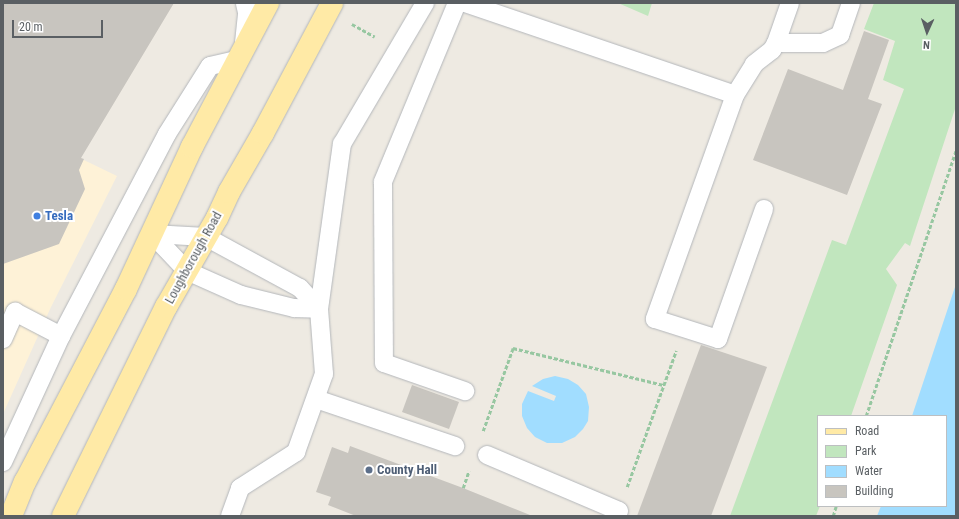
<!DOCTYPE html>
<html>
<head>
<meta charset="utf-8">
<style>
  body { margin:0 }
  #map { position:relative; width:959px; height:519px; overflow:hidden; background:#eeeae2; font-family:"Roboto Condensed",sans-serif }
  div>[style] { position:absolute }
  [style*='--x'] { left:calc(var(--x)*1px); top:calc(var(--y)*1px); width:calc(var(--w)*1px); rotate:calc(var(--a)*1deg) }
  .commercial>* { inset:0; background:#fef2d7 }
  .green>* { inset:0; background:#c1e6be }
  .water>* { inset:0; background:#a1ddff }
  .building>* { inset:0; background:#c8c5bf }
  .path>* { height:2.5px; margin-top:-1.25px; transform-origin:0; background:repeating-linear-gradient(90deg,#97c7a1 0 4px,transparent 0 6px) }
  .roads { filter:drop-shadow(0 0 1px #b3b6ba) drop-shadow(0 0 1px #b3b6ba) }
  .lane>* { height:18px; margin:-9px; padding:0 9px; transform-origin:9px; border-radius:9px; background:#fff }
  .street>* { height:22px; margin:-11px; padding:0 11px; transform-origin:11px; border-radius:11px; background:#fff }
  .primary>* { height:22px; margin:-11px; padding:0 11px; transform-origin:11px; border-radius:11px; background:#ffeaa6 }
  .dots>* { width:11px; height:11px; translate:-50% -50%; box-sizing:border-box; border:2px solid #fff; border-radius:50% }
  span { translate:-50% -50%; white-space:nowrap; text-align:center; line-height:1.15; -webkit-text-stroke:4px #fff; paint-order:stroke }
  .shop-label { font-size:13px; color:#366cbe; font-weight:700 }
  .left { translate:0 -50%; text-align:left }
  .street-label { font-size:13px; color:#5a5f63 }
  .service-label { font-size:13px; color:#4e5e75; font-weight:700 }
  .frame { position:absolute; inset:0; border:4px solid #5a5f63; pointer-events:none }
  .legend { position:absolute; left:817px; top:415px; width:130px; height:92px; box-sizing:border-box; background:#fff; border:1px solid #bdbfc1; margin:0; padding:5px 7px; list-style:none; font-size:12px; color:#5a5f63 }
  .legend li { display:flex; align-items:center; gap:8px; height:20px }
  .legend b { width:20px; border:1px solid #bdbfc1 }
  .north { position:absolute; left:907px; top:12px; width:40px; height:40px; -webkit-text-stroke:3px #fff; paint-order:stroke; rotate:183deg; font-size:11px; font-weight:700; line-height:16px; text-align:center; color:#5a5f63 }
  .north::after { content:''; display:block; margin:auto; width:14px; height:18px; background:#5a5f63; clip-path:polygon(50% 0,100% 100%,50% 72%,0 100%) }
  .scale { position:absolute; left:12px; top:20px; width:91px; height:18px; box-sizing:border-box; border:2px solid #5a5f63; border-top:0; padding-left:5px; font-size:12px; line-height:14px; white-space:nowrap; color:#5a5f63; -webkit-text-stroke:3px #fff; paint-order:stroke }
</style>
</head>
<body>
<div id="map">
  <div class="commercial">
    <div style="clip-path:polygon(3px 121px,117px 176px,51px 307px,3px 414px)"></div>
  </div>
  <div class="green">
    <div style="clip-path:polygon(618px 3px,652px 3px,648px 16px)"></div>
    <div style="clip-path:polygon(874px 3px,955px 3px,956px 106px,910px 246px,905px 243px,886px 269px,897px 285px,851px 416px,818px 416px,818px 506px,820px 506px,816px 516px,730px 516px,832px 240px,846px 245px,904px 89px,883px 80px,895px 41px,864px 29px)"></div>
  </div>
  <div class="water">
    <div style="clip-path:polygon(956px 284px,956px 516px,877px 516px,881px 506px,946px 506px,946px 416px,912px 416px)"></div>
    <div style="clip-path:polygon(555px 376px,568px 379px,578px 385px,586px 394px,589px 407px,588px 421px,583px 429px,575px 437px,562px 443px,547px 443px,535px 437px,527px 428px,522px 416px,522px 404px,528px 391px,554px 401px,556px 396px,532px 386px,543px 379px)"></div>
  </div>
  <div class="building">
    <div style="clip-path:polygon(3px 3px,174px 3px,81px 158px,84px 159px,79px 170px,85px 189px,59px 244px,3px 264px)"></div>
    <div style="clip-path:polygon(864px 31px,889px 40px,868px 99px,882px 104px,847px 195px,753px 160px,788px 69px,843px 90px)"></div>
    <div style="clip-path:polygon(701px 345px,767px 367px,711px 516px,637px 516px)"></div>
    <div style="clip-path:polygon(412px 385px,459px 402px,449px 429px,402px 412px)"></div>
    <div style="clip-path:polygon(350px 446px,463px 488px,530px 515px,529px 516px,356px 516px,328px 505px,331px 497px,316px 492px,332px 447px,348px 453px)"></div>
  </div>
  <div class="path">
    <div style="--x:352;--y:24;--w:26;--a:29"></div>
    <div style="--x:866;--y:416;--w:281;--a:-71.3"></div>
    <div style="--x:483;--y:431;--w:88;--a:-70.1"></div>
    <div style="--x:513;--y:348;--w:155;--a:13.8"></div>
    <div style="--x:627;--y:487;--w:145;--a:-70.2"></div>
    <div style="--x:463;--y:488;--w:18;--a:-71"></div>
    <div style="--x:833;--y:516;--w:10;--a:-73"></div>
  </div>
  <div class="roads">
    <div class="lane">
      <div style="--x:457;--y:3;--w:194;--a:112.5"></div>
      <div style="--x:383;--y:182;--w:181;--a:89.7"></div>
      <div style="--x:384;--y:363;--w:86;--a:19.1"></div>
      <div style="--x:465;--y:3;--w:285;--a:18.8"></div>
      <div style="--x:735;--y:95;--w:36;--a:-58"></div>
      <div style="--x:754;--y:64;--w:23;--a:-38"></div>
      <div style="--x:772;--y:50;--w:8;--a:-60"></div>
      <div style="--x:790;--y:3;--w:42;--a:109.3"></div>
      <div style="--x:776;--y:43;--w:47;--a:0"></div>
      <div style="--x:823;--y:43;--w:19;--a:-25"></div>
      <div style="--x:840;--y:35;--w:34;--a:-71"></div>
      <div style="--x:735;--y:95;--w:238;--a:109.7"></div>
      <div style="--x:655;--y:319;--w:66;--a:17.6"></div>
      <div style="--x:718;--y:339;--w:138;--a:-70.5"></div>
      <div style="--x:152;--y:234;--w:51;--a:46.6"></div>
      <div style="--x:187;--y:271;--w:59;--a:24"></div>
      <div style="--x:241;--y:295;--w:55;--a:13.8"></div>
      <div style="--x:294;--y:308;--w:25;--a:2"></div>
      <div style="--x:152;--y:234;--w:54;--a:3.2"></div>
      <div style="--x:206;--y:237;--w:107;--a:28.5"></div>
      <div style="--x:300;--y:288;--w:28;--a:48"></div>
      <div style="--x:3;--y:339;--w:30;--a:-66"></div>
      <div style="--x:15;--y:312;--w:52;--a:27.6"></div>
      <div style="--x:316;--y:399;--w:147;--a:18.7"></div>
      <div style="--x:487;--y:455;--w:143;--a:23"></div>
      <div style="--x:619;--y:511;--w:5;--a:112"></div>
      <div style="--x:3;--y:462;--w:139;--a:-65.3"></div>
      <div style="--x:61;--y:336;--w:228;--a:-62.3"></div>
      <div style="--x:167;--y:134;--w:80;--a:-57.7"></div>
      <div style="--x:210;--y:66;--w:28;--a:-13"></div>
      <div style="--x:230;--y:516;--w:30;--a:-70"></div>
      <div style="--x:240;--y:488;--w:67;--a:-32.7"></div>
      <div style="--x:296;--y:452;--w:83;--a:-70.3"></div>
      <div style="--x:324;--y:374;--w:65;--a:-94.4"></div>
      <div style="--x:319;--y:309;--w:167;--a:-82.1"></div>
      <div style="--x:342;--y:144;--w:164;--a:-59.5"></div>
    </div>
    <div class="street">
      <div style="--x:246;--y:43;--w:31;--a:-84"></div>
      <div style="--x:249;--y:12;--w:9;--a:-103"></div>
    </div>
    <div class="primary">
      <div style="--x:11;--y:516;--w:37;--a:-68"></div>
      <div style="--x:25;--y:482;--w:218;--a:-62.4"></div>
      <div style="--x:126;--y:289;--w:157;--a:-65.1"></div>
      <div style="--x:192;--y:147;--w:163;--a:-62.2"></div>
      <div style="--x:63;--y:516;--w:233;--a:-63.8"></div>
      <div style="--x:166;--y:307;--w:103;--a:-60.2"></div>
      <div style="--x:217;--y:218;--w:29;--a:-65"></div>
      <div style="--x:229;--y:192;--w:68;--a:-60"></div>
      <div style="--x:263;--y:133;--w:147;--a:-62"></div>
    </div>
  </div>
  <div class="dots">
    <div style="left:37px;top:216px;background:#3f7fe0"></div>
    <div style="left:369px;top:470px;background:#5c6f8a"></div>
  </div>
  <div class="shop-label">
    <span class="left" style="left:45px;top:216px">Tesla</span>
  </div>
  <div class="street-label">
    <span style="left:194px;top:258px;rotate:-61deg">Loughborough Road</span>
  </div>
  <div class="service-label">
    <span class="left" style="left:377px;top:470px">County Hall</span>
  </div>
  <div class="frame"></div>
  <ul class="legend">
  <li><b style="height:5px;background:#ffeaa6"></b>Road</li>
  <li><b style="height:11px;background:#c1e6be"></b>Park</li>
  <li><b style="height:11px;background:#a1ddff"></b>Water</li>
  <li><b style="height:11px;background:#c8c5bf"></b>Building</li>
  </ul>
  <div class="north">N</div>
  <div class="scale">20 m</div>
</div>
</body>
</html>
